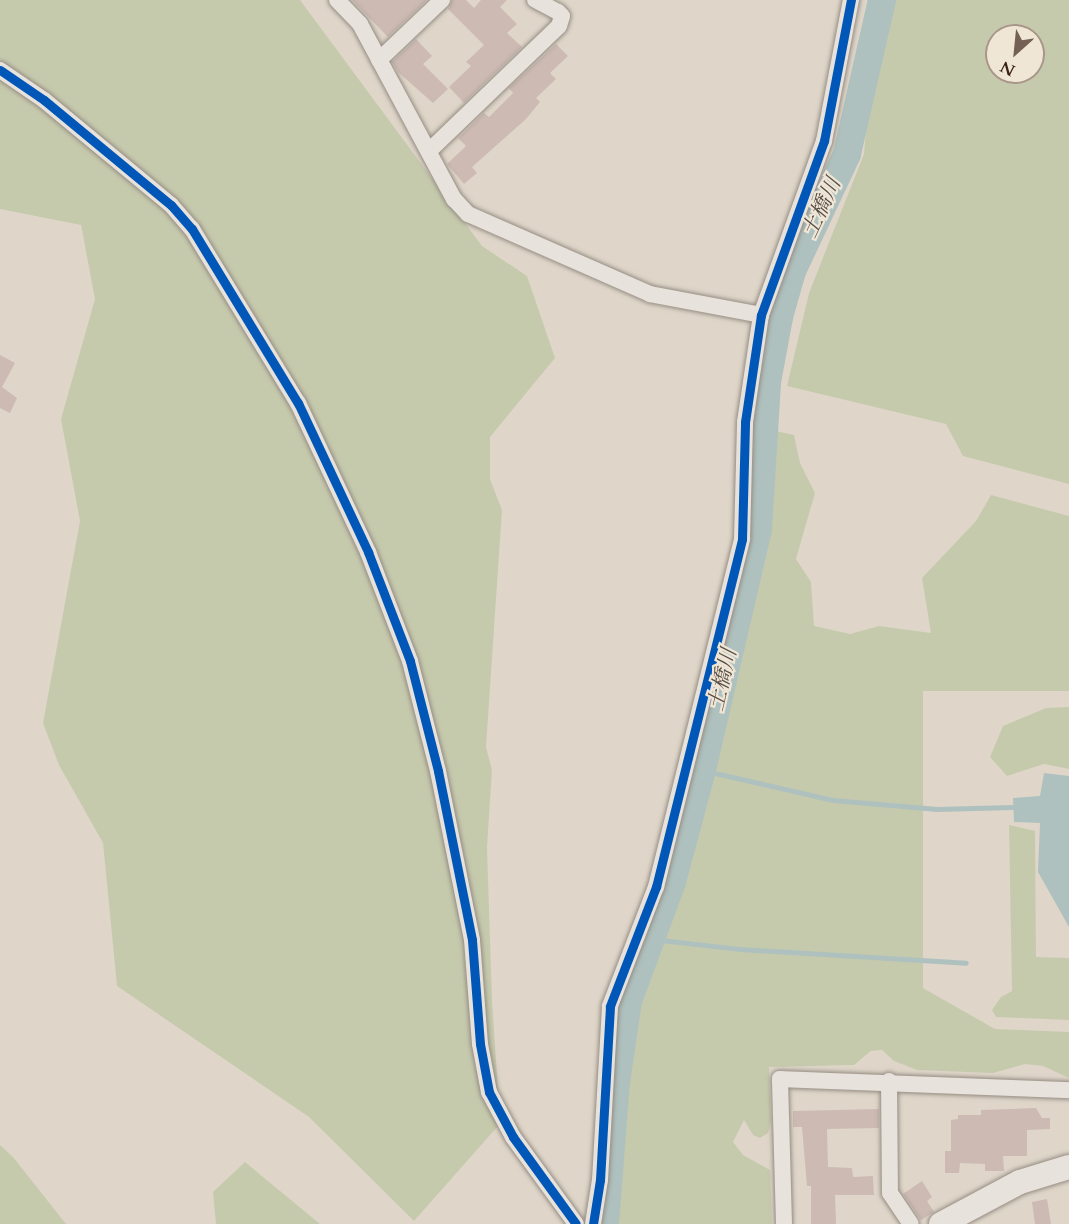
<!DOCTYPE html>
<html>
<head>
<meta charset="utf-8">
<style>
  body { margin:0 }
  #map { position:relative; width:1069px; height:1224px; overflow:hidden; background:#dfd6c9; font-family:Cardo,"Noto Serif JP",serif }
  div>[style] { position:absolute }
  [style*='--x'] { left:calc(var(--x)*1px); top:calc(var(--y)*1px); width:calc(var(--w)*1px); rotate:calc(var(--a)*1deg) }
  .green>* { inset:0; background:#c6caad }
  .water>* { inset:0; background:#aec1bf }
  .stream>* { height:4.5px; margin:-2.25px; padding:0 2.25px; transform-origin:2.25px; border-radius:2.25px; background:#aec1bf }
  .river>* { height:28px; margin:-14px; padding:0 14px; transform-origin:14px; border-radius:14px; background:#aec1bf }
  .building>* { inset:0; background:#ccbab3 }
  .roads { filter:drop-shadow(0 0 2px #968d84) drop-shadow(0 0 2px #968d84) }
  .street>* { height:16px; margin:-8px; padding:0 8px; transform-origin:8px; border-radius:8px; background:#e7e2db }
  .secondary>* { height:24px; margin:-12px; padding:0 12px; transform-origin:12px; border-radius:12px; background:#e7e2db }
  .cycleway>* { height:9px; margin:-4.5px; padding:0 4.5px; transform-origin:4.5px; border-radius:4.5px; background:#0057b8 }
  span { translate:-50% -50%; white-space:nowrap; text-align:center; line-height:1.15; -webkit-text-stroke:4.5px #f0e6d6; paint-order:stroke }
  .water-label { font-size:21px; color:#574e47; font-style:italic }
  .north { position:absolute; left:985px; top:24px; width:60px; height:60px; box-sizing:border-box; background:#f0e6d6; border:2px solid #a89789; border-radius:50%; rotate:207deg; font-size:16px; font-weight:700; line-height:24px; text-align:center; color:#3b2115 }
  .north::after { content:''; display:block; margin:auto; width:21px; height:27px; background:#746054; clip-path:polygon(50% 0,100% 100%,50% 72%,0 100%) }
</style>
</head>
<body>
<div id="map">
  <div class="green">
    <div style="clip-path:polygon(0 0,300px 0,482px 246px,527px 276px,555px 358px,490px 437px,490px 479px,502px 510px,486px 747px,492px 770px,487px 847px,492px 1001px,498px 1090px,506px 1117px,414px 1221px,309px 1117px,117px 986px,103px 843px,59px 765px,43px 723px,80px 521px,61px 419px,95px 299px,81px 225px,0 209px)"></div>
    <div style="clip-path:polygon(evenodd,877px 0,1069px 0,1069px 484px,963px 456px,946px 424px,787px 386px,809px 293px,864px 154px,877px 0,997px 36px,1033px 36px,1033px 72px,997px 72px,997px 36px)"></div>
    <div style="clip-path:polygon(767px 429px,794px 435px,800px 463px,815px 493px,796px 559px,811px 582px,814px 626px,850px 634px,879px 626px,931px 633px,922px 578px,976px 521px,991px 495px,1069px 516px,1069px 691px,923px 691px,923px 988px,995px 1029px,1069px 1032px,1069px 1078px,1043px 1066px,1025px 1064px,993px 1073px,917px 1070px,894px 1061px,882px 1050px,871px 1051px,854px 1065px,769px 1067px,771px 1122px,768px 1133px,760px 1138px,753px 1135px,744px 1120px,733px 1142px,743px 1155px,770px 1170px,772px 1224px,613px 1224px,633px 1001px,656px 950px,707px 784px)"></div>
    <div style="clip-path:polygon(1069px 707px,1069px 769px,1044px 764px,1007px 776px,990px 757px,1003px 726px,1046px 708px)"></div>
    <div style="clip-path:polygon(1009px 825px,1035px 831px,1036px 957px,1069px 958px,1069px 1020px,996px 1017px,992px 1010px,1001px 997px,1012px 991px)"></div>
    <div style="clip-path:polygon(0 1145px,13px 1157px,66px 1224px,0 1224px)"></div>
    <div style="clip-path:polygon(245px 1162px,320px 1224px,216px 1224px,213px 1192px)"></div>
  </div>
  <div class="water">
    <div style="clip-path:polygon(1044px 773px,1069px 776px,1069px 927px,1038px 872px,1040px 823px,1014px 822px,1013px 798px,1040px 796px)"></div>
  </div>
  <div class="stream">
    <div style="--x:702;--y:770;--w:134;--a:12.9"></div>
    <div style="--x:833;--y:800;--w:104;--a:4.9"></div>
    <div style="--x:937;--y:809;--w:76;--a:-1.5"></div>
    <div style="--x:652;--y:939;--w:89;--a:6.5"></div>
    <div style="--x:740;--y:949;--w:226;--a:3.5"></div>
  </div>
  <div class="river">
    <div style="--x:605;--y:1224;--w:142;--a:-85.6"></div>
    <div style="--x:616;--y:1082;--w:82;--a:-81.6"></div>
    <div style="--x:628;--y:1001;--w:127;--a:-69.7"></div>
    <div style="--x:672;--y:882;--w:116;--a:-75"></div>
    <div style="--x:702;--y:770;--w:246;--a:-76.9"></div>
    <div style="--x:758;--y:530;--w:148;--a:-86.5"></div>
    <div style="--x:767;--y:382;--w:66;--a:-79.5"></div>
    <div style="--x:779;--y:317;--w:48;--a:-74.2"></div>
    <div style="--x:792;--y:271;--w:129;--a:-64.8"></div>
    <div style="--x:847;--y:154;--w:158;--a:-77.2"></div>
  </div>
  <div class="building">
    <div style="clip-path:polygon(352px 0,427px 0,388px 37px)"></div>
    <div style="clip-path:polygon(452px 0,466px 0,474px 8px,481px 0,507px 0,500px 7px,517px 24px,507px 33px,522px 47px,464px 103px,449px 87px,471px 66px,466px 62px,484px 45px,448px 9px)"></div>
    <div style="clip-path:polygon(416px 39px,432px 56px,423px 64px,448px 89px,433px 103px,398px 72px,392px 62px)"></div>
    <div style="clip-path:polygon(556px 44px,568px 56px,550px 73px,556px 79px,536px 98px,540px 102px,526px 119px,472px 167px,477px 173px,464px 184px,447px 164px,466px 146px,458px 138px,484px 113px,489px 117px,513px 93px,509px 88px)"></div>
    <div style="clip-path:polygon(0 355px,15px 363px,2px 387px,17px 398px,10px 413px,0 408px)"></div>
    <div style="clip-path:polygon(1036px 1108px,1042px 1118px,1050px 1118px,1050px 1129px,1027px 1130px,1027px 1156px,1003px 1156px,1004px 1171px,985px 1171px,985px 1164px,960px 1163px,959px 1173px,945px 1173px,945px 1151px,951px 1151px,951px 1120px,958px 1119px,958px 1115px,981px 1115px,981px 1110px)"></div>
    <div style="clip-path:polygon(879px 1109px,879px 1128px,827px 1129px,828px 1167px,852px 1168px,853px 1177px,873px 1176px,874px 1195px,835px 1195px,836px 1224px,811px 1224px,811px 1186px,807px 1186px,802px 1127px,793px 1127px,793px 1111px)"></div>
    <div style="clip-path:polygon(922px 1181px,932px 1197px,927px 1201px,934px 1212px,921px 1220px,903px 1194px)"></div>
    <div style="clip-path:polygon(1047px 1199px,1051px 1224px,1035px 1224px,1032px 1202px)"></div>
  </div>
  <div class="roads">
    <div class="street">
      <div style="--x:337;--y:0;--w:33;--a:46"></div>
      <div style="--x:360;--y:24;--w:199;--a:61.8"></div>
      <div style="--x:454;--y:199;--w:21;--a:47"></div>
      <div style="--x:468;--y:214;--w:199;--a:23.7"></div>
      <div style="--x:650;--y:294;--w:113;--a:10.7"></div>
      <div style="--x:379;--y:60;--w:87;--a:-43.6"></div>
      <div style="--x:0;--y:70;--w:53;--a:34.3"></div>
      <div style="--x:44;--y:100;--w:165;--a:39.6"></div>
      <div style="--x:171;--y:205;--w:32;--a:49"></div>
      <div style="--x:192;--y:229;--w:204;--a:58.7"></div>
      <div style="--x:298;--y:403;--w:165;--a:64.8"></div>
      <div style="--x:368;--y:552;--w:117;--a:68.9"></div>
      <div style="--x:410;--y:661;--w:114;--a:75.7"></div>
      <div style="--x:438;--y:771;--w:172;--a:78.6"></div>
      <div style="--x:472;--y:940;--w:104;--a:85.6"></div>
      <div style="--x:480;--y:1044;--w:49;--a:79.4"></div>
      <div style="--x:489;--y:1092;--w:51;--a:61.9"></div>
      <div style="--x:513;--y:1137;--w:107;--a:54.1"></div>
      <div style="--x:429;--y:151;--w:180;--a:-43.9"></div>
      <div style="--x:559;--y:26;--w:10;--a:-73"></div>
      <div style="--x:562;--y:16;--w:6;--a:-135"></div>
      <div style="--x:558;--y:12;--w:26;--a:-152"></div>
      <div style="--x:889;--y:1081;--w:112;--a:89.5"></div>
      <div style="--x:890;--y:1193;--w:37;--a:56"></div>
      <div style="--x:593;--y:1224;--w:45;--a:-81"></div>
      <div style="--x:600;--y:1180;--w:174;--a:-86.7"></div>
      <div style="--x:610;--y:1006;--w:128;--a:-68.9"></div>
      <div style="--x:656;--y:887;--w:358;--a:-76.1"></div>
      <div style="--x:742;--y:539;--w:117;--a:-88.5"></div>
      <div style="--x:745;--y:422;--w:108;--a:-81.5"></div>
      <div style="--x:761;--y:315;--w:185;--a:-70.1"></div>
      <div style="--x:824;--y:141;--w:144;--a:-79.2"></div>
      <div style="--x:784;--y:1224;--w:145;--a:-91.6"></div>
      <div style="--x:780;--y:1079;--w:289;--a:2.2"></div>
    </div>
    <div class="secondary">
      <div style="--x:941;--y:1224;--w:89;--a:-28"></div>
      <div style="--x:1020;--y:1182;--w:51;--a:-17"></div>
    </div>
  </div>
  <div class="cycleway">
    <div style="--x:0;--y:70;--w:53;--a:34.3"></div>
    <div style="--x:44;--y:100;--w:165;--a:39.6"></div>
    <div style="--x:171;--y:205;--w:32;--a:49"></div>
    <div style="--x:192;--y:229;--w:204;--a:58.7"></div>
    <div style="--x:298;--y:403;--w:165;--a:64.8"></div>
    <div style="--x:368;--y:552;--w:117;--a:68.9"></div>
    <div style="--x:410;--y:661;--w:114;--a:75.7"></div>
    <div style="--x:438;--y:771;--w:172;--a:78.6"></div>
    <div style="--x:472;--y:940;--w:104;--a:85.6"></div>
    <div style="--x:480;--y:1044;--w:49;--a:79.4"></div>
    <div style="--x:489;--y:1092;--w:51;--a:61.9"></div>
    <div style="--x:513;--y:1137;--w:107;--a:54.1"></div>
    <div style="--x:593;--y:1224;--w:45;--a:-81"></div>
    <div style="--x:600;--y:1180;--w:174;--a:-86.7"></div>
    <div style="--x:610;--y:1006;--w:128;--a:-68.9"></div>
    <div style="--x:656;--y:887;--w:358;--a:-76.1"></div>
    <div style="--x:742;--y:539;--w:117;--a:-88.5"></div>
    <div style="--x:745;--y:422;--w:108;--a:-81.5"></div>
    <div style="--x:761;--y:315;--w:185;--a:-70.1"></div>
    <div style="--x:824;--y:141;--w:144;--a:-79.2"></div>
  </div>
  <div class="water-label">
    <span style="left:822px;top:208px;rotate:-65deg">土橋川</span>
    <span style="left:723px;top:680px;rotate:-77deg">土橋川</span>
  </div>
  <div class="north">N</div>
</div>
</body>
</html>
